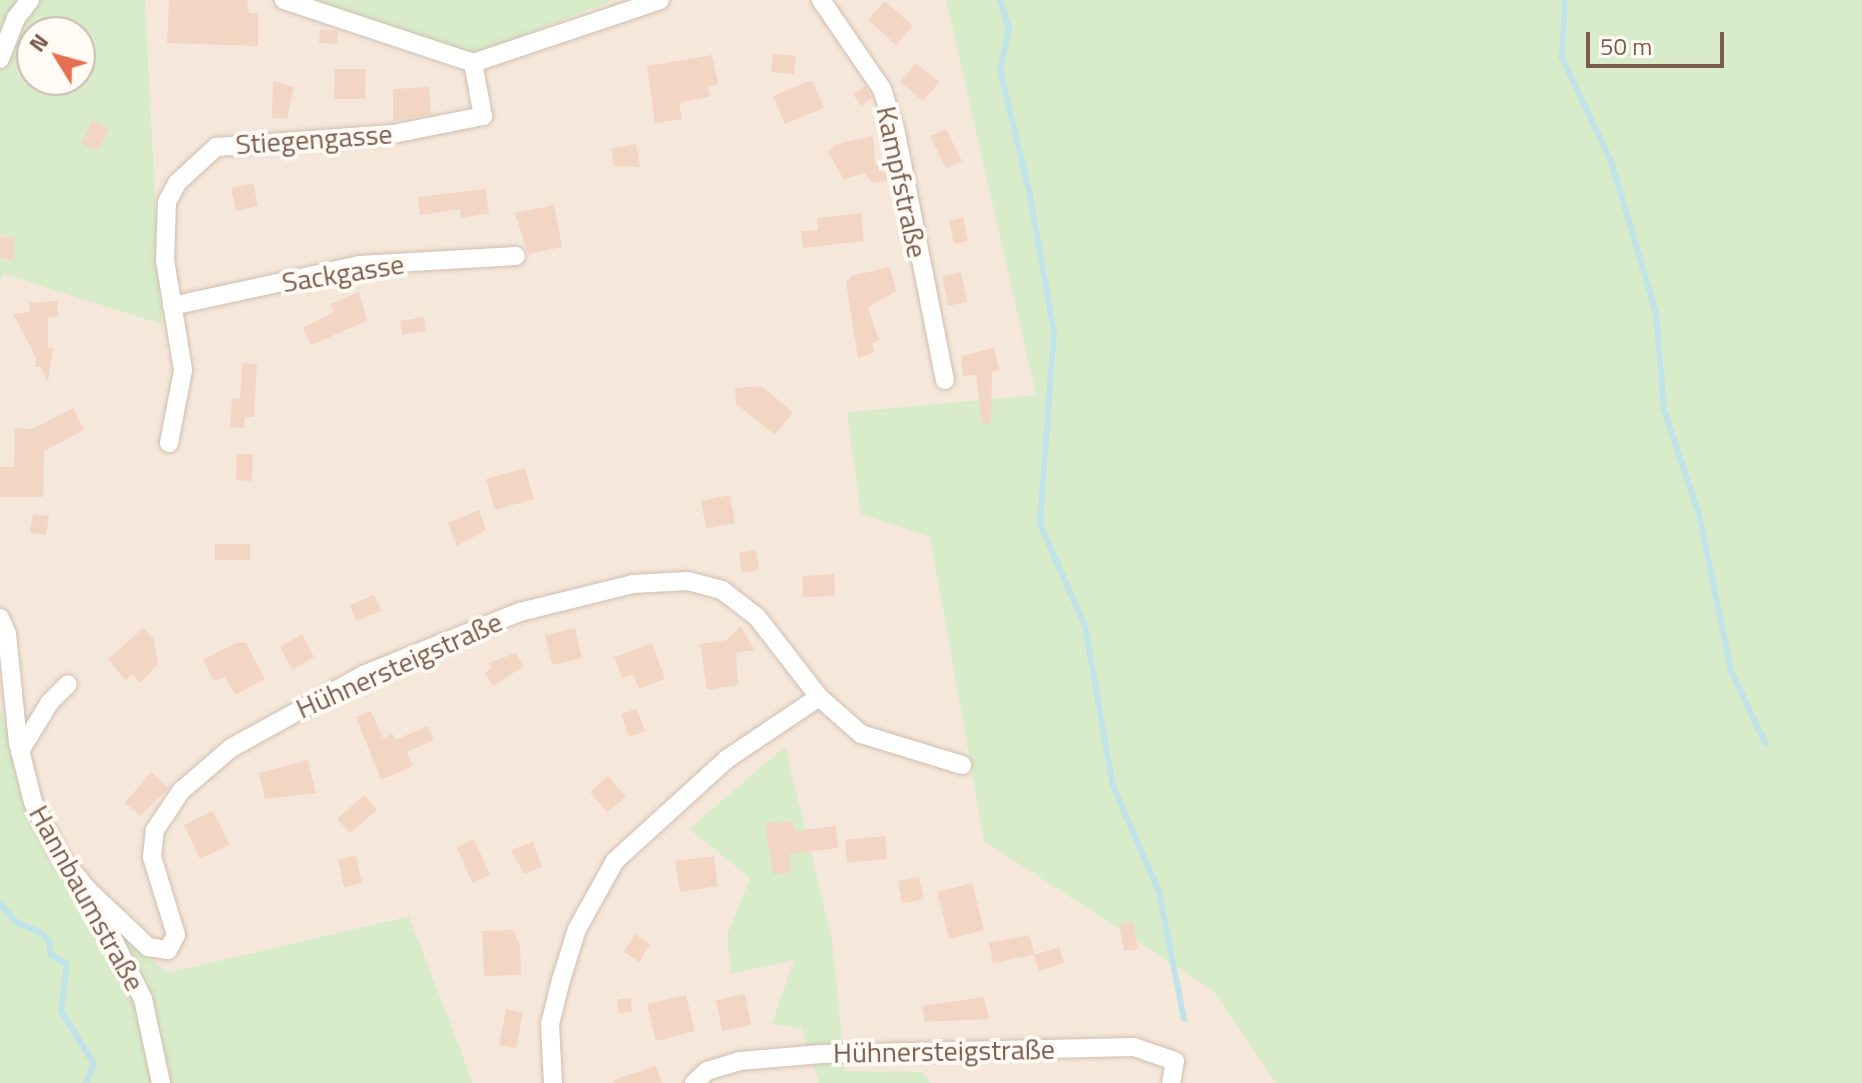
<!DOCTYPE html>
<html>
<head>
<meta charset="utf-8">
<style>
  body { margin:0 }
  #map { position:relative; width:1862px; height:1083px; overflow:hidden; background:#fdf6ec; font-family:"Titillium Web",sans-serif }
  div>[style] { position:absolute }
  [style*='--x'] { left:calc(var(--x)*1px); top:calc(var(--y)*1px); width:calc(var(--w)*1px); rotate:calc(var(--a)*1deg) }
  .residential>* { inset:0; background:#f5e8da }
  .green>* { inset:0; background:#d8ecc9 }
  .stream>* { height:6px; margin:-3px; padding:0 3px; transform-origin:3px; border-radius:3px; background:#bfe3e8 }
  .building>* { inset:0; background:#f3d5c3 }
  .roads { filter:drop-shadow(0 0 2px #d1beb0) drop-shadow(0 0 2px #d1beb0) }
  .minor>* { height:18px; margin:-9px; padding:0 9px; transform-origin:9px; border-radius:9px; background:#fff }
  span { translate:-50% -50%; white-space:nowrap; text-align:center; line-height:1.15; -webkit-text-stroke:8px #fffaf3; paint-order:stroke }
  .street-label { font-size:28px; color:#7a5c4d }
  .north { position:absolute; left:16px; top:16px; width:80px; height:80px; box-sizing:border-box; background:#fffaf3; border:2px solid #cabbb1; border-radius:50%; rotate:307deg; font-size:22px; font-weight:700; line-height:32px; text-align:center; color:#7a5c4d }
  .north::after { content:''; display:block; margin:auto; width:28px; height:36px; background:#e76f51; clip-path:polygon(50% 0,100% 100%,50% 72%,0 100%) }
  .scale { position:absolute; left:1586px; top:32px; width:138px; height:36px; box-sizing:border-box; border:4px solid #7a5c4d; border-top:0; padding-left:10px; font-size:24px; line-height:28px; white-space:nowrap; color:#7a5c4d; -webkit-text-stroke:6px #fffaf3; paint-order:stroke }
</style>
</head>
<body>
<div id="map">
  <div class="residential">
    <div style="clip-path:polygon(145px 0,312px 0,474px 55px,613px 0,946px 0,1037px 395px,847px 412px,930px 536px,984px 841px,1212px 990px,1276px 1083px,473px 1083px,408px 916px,167px 973px,49px 862px,0 707px,0 281px,3px 274px,162px 323px)"></div>
  </div>
  <div class="green">
    <div style="clip-path:polygon(evenodd,0 0,145px 0,162px 324px,3px 274px,0 281px,0 0,32px 32px,80px 32px,80px 80px,32px 80px,32px 32px)"></div>
    <div style="clip-path:polygon(312px 0,613px 0,474px 55px)"></div>
    <div style="clip-path:polygon(946px 0,1862px 0,1862px 1083px,1276px 1083px,1212px 990px,984px 841px,930px 537px,861px 514px,847px 412px,1036px 395px)"></div>
    <div style="clip-path:polygon(0 707px,49px 862px,167px 973px,409px 916px,473px 1083px,0 1083px)"></div>
    <div style="clip-path:polygon(785px 746px,832px 939px,845px 1071px,923px 1072px,930px 1083px,819px 1083px,801px 1028px,772px 1024px,794px 960px,731px 974px,727px 935px,750px 878px,689px 829px)"></div>
  </div>
  <div class="stream">
    <div style="--x:1000;--y:0;--w:29;--a:72"></div>
    <div style="--x:1009;--y:28;--w:43;--a:102.1"></div>
    <div style="--x:1000;--y:70;--w:129;--a:76.5"></div>
    <div style="--x:1030;--y:195;--w:139;--a:80.1"></div>
    <div style="--x:1054;--y:332;--w:193;--a:94.2"></div>
    <div style="--x:1040;--y:524;--w:111;--a:66.2"></div>
    <div style="--x:1085;--y:626;--w:162;--a:80.1"></div>
    <div style="--x:1113;--y:786;--w:116;--a:66.5"></div>
    <div style="--x:1159;--y:892;--w:129;--a:78.9"></div>
    <div style="--x:1565;--y:0;--w:58;--a:93"></div>
    <div style="--x:1562;--y:58;--w:114;--a:64.6"></div>
    <div style="--x:1611;--y:161;--w:159;--a:73.5"></div>
    <div style="--x:1656;--y:313;--w:97;--a:85.3"></div>
    <div style="--x:1664;--y:410;--w:110;--a:71.4"></div>
    <div style="--x:1699;--y:514;--w:160;--a:78.5"></div>
    <div style="--x:1731;--y:671;--w:80;--a:64.7"></div>
    <div style="--x:0;--y:904;--w:24;--a:48"></div>
    <div style="--x:16;--y:922;--w:26;--a:23"></div>
    <div style="--x:40;--y:932;--w:13;--a:45"></div>
    <div style="--x:49;--y:941;--w:14;--a:82"></div>
    <div style="--x:51;--y:955;--w:18;--a:29"></div>
    <div style="--x:67;--y:964;--w:47;--a:97.3"></div>
    <div style="--x:61;--y:1011;--w:62;--a:58.1"></div>
    <div style="--x:94;--y:1064;--w:21;--a:113"></div>
  </div>
  <div class="building">
    <div style="clip-path:polygon(169px 0,247px 0,249px 13px,258px 13px,258px 46px,167px 43px)"></div>
    <div style="clip-path:polygon(885px 1px,913px 26px,896px 45px,868px 20px)"></div>
    <div style="clip-path:polygon(320px 29px,338px 31px,337px 44px,319px 43px)"></div>
    <div style="clip-path:polygon(773px 54px,796px 56px,794px 74px,771px 72px)"></div>
    <div style="clip-path:polygon(712px 55px,718px 84px,708px 87px,710px 96px,679px 103px,682px 119px,655px 123px,647px 66px)"></div>
    <div style="clip-path:polygon(916px 63px,939px 82px,923px 101px,900px 82px)"></div>
    <div style="clip-path:polygon(335px 69px,366px 69px,365px 99px,334px 99px)"></div>
    <div style="clip-path:polygon(273px 81px,294px 87px,287px 118px,272px 118px)"></div>
    <div style="clip-path:polygon(807px 82px,813px 82px,824px 108px,785px 124px,773px 96px)"></div>
    <div style="clip-path:polygon(865px 86px,872px 98px,861px 106px,853px 94px)"></div>
    <div style="clip-path:polygon(429px 87px,431px 114px,393px 121px,393px 89px)"></div>
    <div style="clip-path:polygon(92px 120px,109px 128px,98px 151px,81px 144px)"></div>
    <div style="clip-path:polygon(946px 129px,962px 161px,946px 169px,930px 136px)"></div>
    <div style="clip-path:polygon(873px 136px,875px 163px,892px 180px,873px 183px,864px 173px,844px 180px,828px 152px,836px 144px)"></div>
    <div style="clip-path:polygon(636px 144px,640px 167px,614px 166px,611px 148px)"></div>
    <div style="clip-path:polygon(253px 183px,258px 206px,236px 211px,231px 188px)"></div>
    <div style="clip-path:polygon(485px 189px,489px 213px,461px 218px,460px 209px,420px 215px,418px 197px)"></div>
    <div style="clip-path:polygon(554px 205px,562px 247px,528px 254px,515px 213px)"></div>
    <div style="clip-path:polygon(861px 213px,864px 241px,803px 248px,801px 231px,818px 230px,817px 218px)"></div>
    <div style="clip-path:polygon(963px 218px,968px 241px,954px 244px,949px 221px)"></div>
    <div style="clip-path:polygon(0 237px,15px 237px,14px 259px,0 259px)"></div>
    <div style="clip-path:polygon(890px 267px,896px 291px,868px 307px,879px 340px,872px 343px,875px 352px,858px 358px,846px 283px,851px 276px)"></div>
    <div style="clip-path:polygon(961px 272px,967px 302px,948px 306px,942px 276px)"></div>
    <div style="clip-path:polygon(359px 292px,367px 321px,311px 345px,303px 328px,334px 312px,330px 304px)"></div>
    <div style="clip-path:polygon(57px 301px,58px 317px,48px 318px,48px 348px,53px 348px,48px 382px,41px 367px,35px 367px,36px 357px,13px 314px,30px 312px,29px 303px)"></div>
    <div style="clip-path:polygon(424px 317px,426px 331px,402px 335px,400px 321px)"></div>
    <div style="clip-path:polygon(994px 348px,999px 370px,992px 372px,991px 423px,982px 424px,976px 375px,963px 376px,961px 356px)"></div>
    <div style="clip-path:polygon(242px 363px,257px 364px,254px 417px,245px 417px,244px 428px,230px 427px,232px 398px,240px 399px)"></div>
    <div style="clip-path:polygon(761px 386px,793px 412px,775px 435px,736px 404px,735px 388px)"></div>
    <div style="clip-path:polygon(73px 408px,84px 430px,44px 451px,43px 497px,0 497px,0 467px,14px 467px,15px 428px,32px 429px)"></div>
    <div style="clip-path:polygon(237px 454px,253px 454px,252px 481px,236px 480px)"></div>
    <div style="clip-path:polygon(525px 468px,534px 499px,495px 510px,486px 479px)"></div>
    <div style="clip-path:polygon(730px 495px,735px 523px,706px 528px,701px 501px)"></div>
    <div style="clip-path:polygon(479px 510px,486px 530px,457px 546px,448px 523px)"></div>
    <div style="clip-path:polygon(33px 514px,49px 516px,46px 535px,30px 533px)"></div>
    <div style="clip-path:polygon(215px 544px,250px 544px,250px 560px,215px 560px)"></div>
    <div style="clip-path:polygon(756px 550px,759px 570px,742px 573px,739px 553px)"></div>
    <div style="clip-path:polygon(834px 574px,835px 596px,803px 597px,802px 576px)"></div>
    <div style="clip-path:polygon(374px 595px,381px 611px,356px 621px,350px 605px)"></div>
    <div style="clip-path:polygon(741px 626px,754px 650px,736px 653px,738px 685px,707px 690px,700px 644px,727px 640px)"></div>
    <div style="clip-path:polygon(143px 628px,154px 639px,158px 664px,140px 683px,132px 674px,125px 680px,108px 659px)"></div>
    <div style="clip-path:polygon(575px 628px,582px 658px,552px 665px,545px 635px)"></div>
    <div style="clip-path:polygon(302px 634px,314px 657px,292px 670px,280px 647px)"></div>
    <div style="clip-path:polygon(236px 643px,246px 643px,265px 679px,235px 695px,225px 677px,214px 681px,203px 660px)"></div>
    <div style="clip-path:polygon(652px 643px,665px 679px,639px 689px,633px 674px,622px 678px,614px 657px)"></div>
    <div style="clip-path:polygon(516px 653px,524px 666px,493px 686px,485px 673px,491px 668px,488px 663px)"></div>
    <div style="clip-path:polygon(637px 709px,645px 731px,629px 737px,621px 714px)"></div>
    <div style="clip-path:polygon(371px 711px,383px 738px,393px 734px,395px 740px,428px 726px,434px 740px,407px 752px,413px 766px,381px 780px,356px 717px)"></div>
    <div style="clip-path:polygon(308px 760px,316px 793px,265px 799px,259px 773px)"></div>
    <div style="clip-path:polygon(151px 772px,169px 788px,140px 816px,125px 803px)"></div>
    <div style="clip-path:polygon(608px 776px,626px 797px,607px 812px,590px 792px)"></div>
    <div style="clip-path:polygon(364px 795px,377px 810px,350px 833px,337px 819px)"></div>
    <div style="clip-path:polygon(213px 811px,230px 845px,200px 859px,184px 825px)"></div>
    <div style="clip-path:polygon(793px 821px,794px 831px,836px 826px,838px 848px,789px 854px,791px 872px,773px 874px,765px 823px)"></div>
    <div style="clip-path:polygon(885px 836px,887px 859px,847px 863px,845px 840px)"></div>
    <div style="clip-path:polygon(474px 839px,490px 875px,472px 883px,457px 847px)"></div>
    <div style="clip-path:polygon(533px 842px,542px 867px,524px 874px,511px 850px)"></div>
    <div style="clip-path:polygon(356px 855px,362px 883px,344px 887px,338px 859px)"></div>
    <div style="clip-path:polygon(714px 856px,718px 886px,680px 892px,675px 861px)"></div>
    <div style="clip-path:polygon(919px 877px,924px 899px,902px 903px,898px 881px)"></div>
    <div style="clip-path:polygon(972px 883px,984px 930px,949px 939px,937px 892px)"></div>
    <div style="clip-path:polygon(1133px 922px,1138px 949px,1124px 951px,1119px 924px)"></div>
    <div style="clip-path:polygon(513px 930px,520px 946px,521px 975px,484px 976px,482px 931px)"></div>
    <div style="clip-path:polygon(635px 934px,650px 944px,639px 962px,624px 952px)"></div>
    <div style="clip-path:polygon(1030px 935px,1034px 955px,993px 963px,989px 943px)"></div>
    <div style="clip-path:polygon(1059px 947px,1064px 963px,1039px 971px,1034px 955px)"></div>
    <div style="clip-path:polygon(745px 994px,751px 1025px,722px 1031px,716px 1000px)"></div>
    <div style="clip-path:polygon(686px 995px,695px 1031px,656px 1041px,647px 1004px)"></div>
    <div style="clip-path:polygon(984px 997px,989px 1019px,925px 1022px,922px 1006px)"></div>
    <div style="clip-path:polygon(631px 998px,632px 1012px,618px 1013px,617px 999px)"></div>
    <div style="clip-path:polygon(506px 1009px,523px 1013px,516px 1048px,499px 1045px)"></div>
    <div style="clip-path:polygon(656px 1066px,662px 1083px,614px 1083px,613px 1080px)"></div>
  </div>
  <div class="roads">
    <div class="minor">
      <div style="--x:284;--y:0;--w:199;--a:18.4"></div>
      <div style="--x:473;--y:63;--w:197;--a:-18.6"></div>
      <div style="--x:821;--y:0;--w:108;--a:55.6"></div>
      <div style="--x:882;--y:89;--w:46;--a:72.3"></div>
      <div style="--x:896;--y:133;--w:252;--a:78.8"></div>
      <div style="--x:0;--y:59;--w:44;--a:-68.7"></div>
      <div style="--x:16;--y:18;--w:23;--a:-52"></div>
      <div style="--x:172;--y:306;--w:192;--a:-12.3"></div>
      <div style="--x:360;--y:265;--w:156;--a:-3.3"></div>
      <div style="--x:169;--y:443;--w:74;--a:-79.1"></div>
      <div style="--x:183;--y:370;--w:111;--a:-99.3"></div>
      <div style="--x:165;--y:260;--w:58;--a:-88"></div>
      <div style="--x:167;--y:202;--w:21;--a:-62"></div>
      <div style="--x:177;--y:183;--w:53;--a:-42.7"></div>
      <div style="--x:216;--y:147;--w:177;--a:-4.2"></div>
      <div style="--x:393;--y:134;--w:92;--a:-11.3"></div>
      <div style="--x:483;--y:116;--w:54;--a:-100.7"></div>
      <div style="--x:0;--y:618;--w:17;--a:66"></div>
      <div style="--x:7;--y:634;--w:109;--a:84.2"></div>
      <div style="--x:18;--y:742;--w:62;--a:76"></div>
      <div style="--x:33;--y:802;--w:59;--a:63.9"></div>
      <div style="--x:59;--y:855;--w:45;--a:50.4"></div>
      <div style="--x:88;--y:890;--w:122;--a:63.2"></div>
      <div style="--x:143;--y:999;--w:86;--a:77.9"></div>
      <div style="--x:819;--y:697;--w:56;--a:41.4"></div>
      <div style="--x:861;--y:734;--w:106;--a:17.1"></div>
      <div style="--x:20;--y:751;--w:57;--a:-58.5"></div>
      <div style="--x:50;--y:702;--w:25;--a:-45"></div>
      <div style="--x:88;--y:890;--w:83;--a:43.5"></div>
      <div style="--x:148;--y:947;--w:20;--a:9"></div>
      <div style="--x:168;--y:950;--w:17;--a:-62"></div>
      <div style="--x:176;--y:935;--w:82;--a:-107.1"></div>
      <div style="--x:152;--y:857;--w:27;--a:-84"></div>
      <div style="--x:155;--y:830;--w:47;--a:-56.3"></div>
      <div style="--x:181;--y:791;--w:66;--a:-40.7"></div>
      <div style="--x:231;--y:748;--w:151;--a:-28.9"></div>
      <div style="--x:363;--y:675;--w:169;--a:-21.9"></div>
      <div style="--x:520;--y:612;--w:116;--a:-13.9"></div>
      <div style="--x:633;--y:584;--w:55;--a:-3.1"></div>
      <div style="--x:688;--y:581;--w:35;--a:15"></div>
      <div style="--x:722;--y:590;--w:44;--a:37.6"></div>
      <div style="--x:757;--y:617;--w:101;--a:52.2"></div>
      <div style="--x:819;--y:697;--w:111;--a:146"></div>
      <div style="--x:727;--y:759;--w:151;--a:137.7"></div>
      <div style="--x:615;--y:861;--w:78;--a:119.2"></div>
      <div style="--x:577;--y:929;--w:53;--a:107.4"></div>
      <div style="--x:561;--y:980;--w:45;--a:104"></div>
      <div style="--x:550;--y:1024;--w:59;--a:87.1"></div>
      <div style="--x:694;--y:1083;--w:18;--a:-43"></div>
      <div style="--x:707;--y:1071;--w:34;--a:-17"></div>
      <div style="--x:739;--y:1061;--w:83;--a:-4.8"></div>
      <div style="--x:822;--y:1054;--w:312;--a:-1.3"></div>
      <div style="--x:1134;--y:1047;--w:43;--a:18.9"></div>
      <div style="--x:1175;--y:1061;--w:22;--a:100"></div>
    </div>
  </div>
  <div class="street-label">
    <span style="left:314px;top:139px;rotate:-4deg">Stiegengasse</span>
    <span style="left:902px;top:182px;rotate:78deg">Kampfstraße</span>
    <span style="left:343px;top:273px;rotate:-9deg">Sackgasse</span>
    <span style="left:399px;top:665px;rotate:-24deg">Hühnersteigstraße</span>
    <span style="left:87px;top:898px;rotate:61deg">Hannbaumstraße</span>
    <span style="left:944px;top:1051px;rotate:-1deg">Hühnersteigstraße</span>
  </div>
  <div class="north">N</div>
  <div class="scale">50 m</div>
</div>
</body>
</html>
